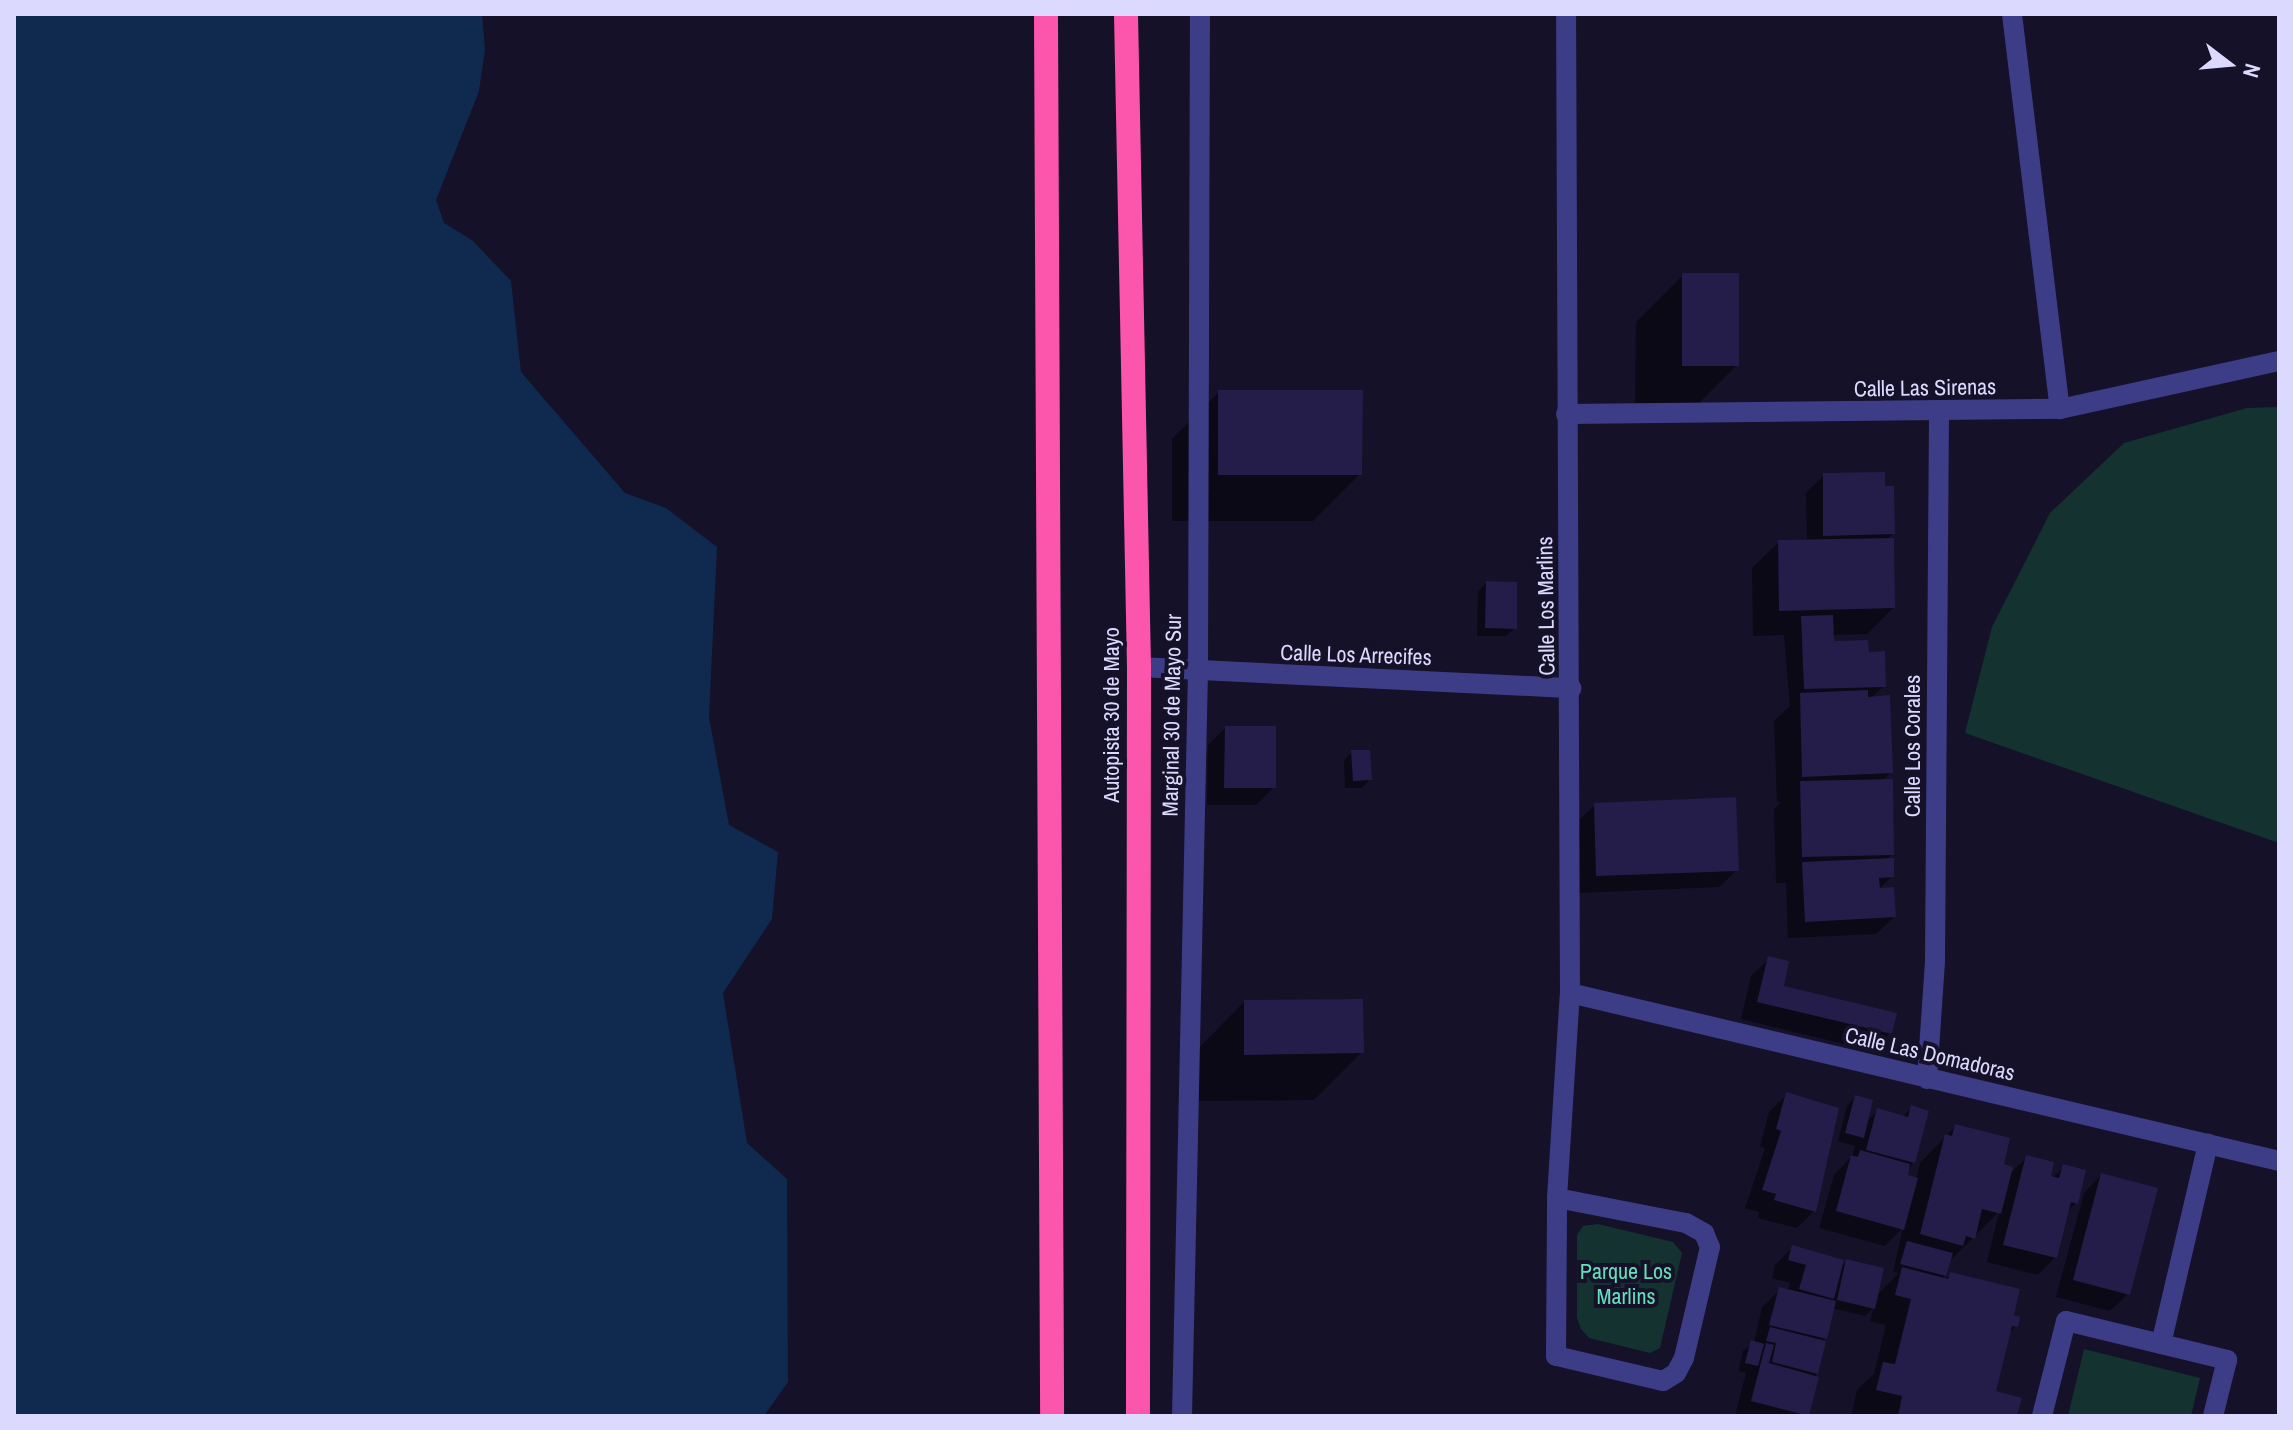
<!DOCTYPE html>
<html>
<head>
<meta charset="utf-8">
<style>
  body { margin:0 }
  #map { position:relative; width:2293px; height:1430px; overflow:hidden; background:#141129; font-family:"Archivo Narrow",sans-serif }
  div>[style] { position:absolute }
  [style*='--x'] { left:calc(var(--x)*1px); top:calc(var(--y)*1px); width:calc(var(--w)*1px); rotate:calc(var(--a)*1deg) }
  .green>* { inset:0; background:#143330 }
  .water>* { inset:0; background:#10294e }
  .shadow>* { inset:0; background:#0007 }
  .building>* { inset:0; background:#241d49 }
  .minor>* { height:20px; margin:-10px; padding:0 10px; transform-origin:10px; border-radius:10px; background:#3d3d87 }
  .highway>* { height:24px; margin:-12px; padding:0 12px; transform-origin:12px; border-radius:12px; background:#fc56ac }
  span { translate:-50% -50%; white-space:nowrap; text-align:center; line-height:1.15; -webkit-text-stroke:8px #141129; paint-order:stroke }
  .street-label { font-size:22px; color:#dcd9fe }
  .park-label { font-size:22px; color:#65dfbc }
  .frame { position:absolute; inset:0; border:16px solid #dcd9fe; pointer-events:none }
  .north { position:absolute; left:2189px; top:24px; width:80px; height:80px; -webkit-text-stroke:6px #141129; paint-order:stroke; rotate:106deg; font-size:22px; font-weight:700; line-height:32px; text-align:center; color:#dcd9fe }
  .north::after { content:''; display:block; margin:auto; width:28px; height:36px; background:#dcd9fe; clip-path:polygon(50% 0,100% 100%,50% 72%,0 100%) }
</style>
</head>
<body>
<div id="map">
  <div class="green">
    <div style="clip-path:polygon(2279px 407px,2279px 843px,1965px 733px,1992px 627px,2050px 513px,2124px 443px,2247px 408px)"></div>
    <div style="clip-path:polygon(1598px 1224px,1673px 1242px,1682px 1253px,1660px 1348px,1650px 1353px,1589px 1338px,1581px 1329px,1577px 1318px,1577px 1235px,1583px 1226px)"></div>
    <div style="clip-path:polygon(2084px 1349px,2200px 1378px,2191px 1416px,2068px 1416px)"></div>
  </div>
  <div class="water">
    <div style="clip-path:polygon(14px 14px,482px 14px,485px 50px,479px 91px,436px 200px,444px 223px,472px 240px,511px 281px,521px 372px,625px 493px,666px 508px,717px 547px,709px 717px,729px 825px,778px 852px,772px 919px,723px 993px,747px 1143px,787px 1179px,788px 1382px,764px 1416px,14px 1416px)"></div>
  </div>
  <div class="shadow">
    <div style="clip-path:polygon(1683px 275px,1737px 365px,1690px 412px,1635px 412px,1636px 322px)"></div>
    <div style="clip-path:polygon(1219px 392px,1360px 474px,1313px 521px,1172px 521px,1172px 439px)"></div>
    <div style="clip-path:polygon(1824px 475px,1883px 487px,1893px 533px,1887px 540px,1893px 608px,1867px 634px,1832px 635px,1833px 643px,1867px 654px,1884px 686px,1871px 698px,1891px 772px,1882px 781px,1892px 854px,1886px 860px,1892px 876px,1878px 890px,1894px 917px,1876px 934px,1788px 938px,1786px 883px,1776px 883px,1774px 809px,1781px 802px,1777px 802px,1774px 721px,1790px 706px,1784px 635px,1753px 636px,1752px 568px,1779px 542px,1807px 541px,1806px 493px)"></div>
    <div style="clip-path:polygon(1486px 583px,1515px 628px,1506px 636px,1477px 636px,1478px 592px)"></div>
    <div style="clip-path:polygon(1225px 728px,1274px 787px,1256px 805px,1207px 805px,1208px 745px)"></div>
    <div style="clip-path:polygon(1352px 752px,1370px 779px,1362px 788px,1345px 788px,1344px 761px)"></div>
    <div style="clip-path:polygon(1595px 805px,1737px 870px,1719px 887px,1579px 893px,1577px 822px)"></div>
    <div style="clip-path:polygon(1769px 959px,1781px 988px,1890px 1033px,1873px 1051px,1741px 1019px,1751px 976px)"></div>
    <div style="clip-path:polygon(1244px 1002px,1362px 1052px,1314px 1100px,1198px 1101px,1197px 1050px)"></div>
    <div style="clip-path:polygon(1787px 1094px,1814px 1211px,1797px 1228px,1758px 1218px,1759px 1212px,1745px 1208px,1765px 1148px,1760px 1146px,1769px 1112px)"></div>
    <div style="clip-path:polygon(1855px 1097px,1866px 1122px,1878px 1110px,1902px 1117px,1912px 1108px,1913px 1162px,1905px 1176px,1916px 1179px,1920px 1163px,1956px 1126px,2008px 1176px,2026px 1158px,2052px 1178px,2064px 1167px,2076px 1203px,2066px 1213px,2055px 1257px,2038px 1275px,1987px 1262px,1999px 1212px,1948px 1263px,1942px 1282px,1951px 1274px,2012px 1317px,2016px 1326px,2008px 1334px,1994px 1392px,2015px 1416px,1851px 1416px,1857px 1390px,1874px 1374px,1886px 1325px,1870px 1321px,1874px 1307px,1865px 1316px,1832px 1308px,1806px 1416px,1735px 1416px,1746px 1373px,1738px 1371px,1743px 1351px,1754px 1343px,1762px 1307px,1780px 1290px,1787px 1291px,1790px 1283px,1772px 1278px,1775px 1265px,1792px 1248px,1840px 1268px,1847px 1261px,1876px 1296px,1899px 1273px,1893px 1272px,1903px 1228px,1885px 1246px,1819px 1228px,1834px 1175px,1852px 1156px,1855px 1146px,1838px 1141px,1847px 1106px)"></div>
    <div style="clip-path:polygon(2101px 1175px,2128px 1294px,2110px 1311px,2056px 1297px,2084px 1193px)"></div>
  </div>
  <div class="building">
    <div style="clip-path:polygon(1682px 273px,1739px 273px,1739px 366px,1682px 366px)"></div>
    <div style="clip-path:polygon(1218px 390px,1363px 390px,1362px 475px,1218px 475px)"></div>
    <div style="clip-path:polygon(1885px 472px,1885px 486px,1894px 486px,1895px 534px,1823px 536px,1823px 473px)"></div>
    <div style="clip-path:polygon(1894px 538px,1895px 608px,1779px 611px,1778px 540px)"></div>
    <div style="clip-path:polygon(1486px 581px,1517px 582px,1517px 629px,1485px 628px)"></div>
    <div style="clip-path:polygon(1833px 615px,1834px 641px,1868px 640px,1869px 652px,1885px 651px,1886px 687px,1804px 689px,1801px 616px)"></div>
    <div style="clip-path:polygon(1868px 690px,1868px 697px,1890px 695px,1893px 773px,1802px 777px,1800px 693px)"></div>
    <div style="clip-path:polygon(1225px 726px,1276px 726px,1276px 788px,1224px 788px)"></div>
    <div style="clip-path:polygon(1351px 750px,1370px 750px,1372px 780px,1353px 781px)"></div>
    <div style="clip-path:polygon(1893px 779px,1894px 855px,1802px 857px,1800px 781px)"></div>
    <div style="clip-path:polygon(1736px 797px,1739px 871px,1596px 876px,1594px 803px)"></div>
    <div style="clip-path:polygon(1894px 858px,1894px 877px,1879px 878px,1880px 888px,1894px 887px,1896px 917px,1805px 922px,1802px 862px)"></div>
    <div style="clip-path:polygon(1768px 956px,1789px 961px,1784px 986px,1897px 1013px,1892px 1034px,1757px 1002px)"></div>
    <div style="clip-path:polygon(1363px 999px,1364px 1053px,1244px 1055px,1244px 1000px)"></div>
    <div style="clip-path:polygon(1786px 1092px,1839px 1108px,1816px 1212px,1774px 1200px,1776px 1194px,1762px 1190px,1781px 1131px,1776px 1129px)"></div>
    <div style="clip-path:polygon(1855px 1095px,1873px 1100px,1864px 1138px,1845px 1133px)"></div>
    <div style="clip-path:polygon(1911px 1105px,1929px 1111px,1915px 1163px,1866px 1150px,1877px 1108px,1908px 1117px)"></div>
    <div style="clip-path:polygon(1955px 1124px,2010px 1138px,2004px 1164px,2013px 1167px,2001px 1214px,1982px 1209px,1975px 1239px,1966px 1236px,1963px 1246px,1920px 1234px,1945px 1134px,1952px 1136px)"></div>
    <div style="clip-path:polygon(1860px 1150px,1910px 1164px,1908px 1175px,1918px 1178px,1904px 1230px,1836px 1211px,1851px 1155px,1858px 1157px)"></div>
    <div style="clip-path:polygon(2026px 1155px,2054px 1162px,2051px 1176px,2059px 1178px,2063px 1164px,2086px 1170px,2078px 1204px,2071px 1202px,2057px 1258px,2003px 1245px)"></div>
    <div style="clip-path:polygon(2101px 1173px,2158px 1188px,2130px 1295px,2073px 1280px)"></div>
    <div style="clip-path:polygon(1907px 1241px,1953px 1253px,1946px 1276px,1900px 1264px)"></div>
    <div style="clip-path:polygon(1792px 1245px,1844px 1260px,1834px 1299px,1799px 1289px,1806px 1265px,1788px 1260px)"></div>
    <div style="clip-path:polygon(1846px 1259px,1884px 1268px,1875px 1309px,1837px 1300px)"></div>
    <div style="clip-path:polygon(1902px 1267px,1948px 1279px,1950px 1272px,2020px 1289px,2014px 1315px,2020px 1317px,2018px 1327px,2012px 1326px,1996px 1391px,2022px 1398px,2017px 1416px,1898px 1416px,1902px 1396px,1876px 1390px,1883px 1362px,1895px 1364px,1911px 1299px,1895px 1295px)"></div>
    <div style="clip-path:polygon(1779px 1287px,1836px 1301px,1827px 1339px,1769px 1325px)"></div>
    <div style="clip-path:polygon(1770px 1327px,1826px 1341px,1818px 1374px,1772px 1362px,1776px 1343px,1766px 1341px)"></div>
    <div style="clip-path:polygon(1751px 1340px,1764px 1344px,1758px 1366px,1745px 1363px)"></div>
    <div style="clip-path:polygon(1766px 1343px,1774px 1345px,1769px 1363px,1819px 1377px,1809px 1416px,1751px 1401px)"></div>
  </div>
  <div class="minor">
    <div style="--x:2012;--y:14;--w:398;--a:83.1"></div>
    <div style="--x:1566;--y:414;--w:494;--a:-0.6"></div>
    <div style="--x:2060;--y:409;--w:224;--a:-12.4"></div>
    <div style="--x:1139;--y:667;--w:433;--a:2.8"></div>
    <div style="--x:1570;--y:993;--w:729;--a:13.33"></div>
    <div style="--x:1927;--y:1079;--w:118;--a:-86.1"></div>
    <div style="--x:1935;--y:961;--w:548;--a:-89.58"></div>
    <div style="--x:1557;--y:1198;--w:131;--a:11"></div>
    <div style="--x:1686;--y:1223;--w:21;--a:29"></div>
    <div style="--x:1704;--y:1233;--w:15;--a:67"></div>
    <div style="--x:1710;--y:1247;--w:114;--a:103.2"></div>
    <div style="--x:1684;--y:1358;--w:17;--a:118"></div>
    <div style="--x:1676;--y:1373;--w:15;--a:148"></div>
    <div style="--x:1663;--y:1381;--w:110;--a:-166.8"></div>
    <div style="--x:1556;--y:1356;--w:158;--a:-89.6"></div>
    <div style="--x:1557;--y:1198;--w:205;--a:-86.4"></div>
    <div style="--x:1570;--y:993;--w:979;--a:-90.23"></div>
    <div style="--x:2161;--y:1344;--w:206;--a:-76.8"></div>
    <div style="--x:1182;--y:1416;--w:743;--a:-88.77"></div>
    <div style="--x:1198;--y:673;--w:659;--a:-89.83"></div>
    <div style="--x:2042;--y:1416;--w:98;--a:-75.8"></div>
    <div style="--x:2066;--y:1321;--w:166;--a:13.6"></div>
    <div style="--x:2227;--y:1360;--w:58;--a:104"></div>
  </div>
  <div class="highway">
    <div style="--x:1046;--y:14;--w:1402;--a:89.75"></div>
    <div style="--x:1126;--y:14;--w:653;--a:88.86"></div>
    <div style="--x:1139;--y:667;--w:749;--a:90.08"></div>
  </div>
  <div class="street-label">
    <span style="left:1925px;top:388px;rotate:-1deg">Calle Las Sirenas</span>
    <span style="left:1546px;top:606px;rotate:-91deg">Calle Los Marlins</span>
    <span style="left:1356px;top:655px;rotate:2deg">Calle Los Arrecifes</span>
    <span style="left:1112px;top:715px;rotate:-90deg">Autopista 30 de Mayo</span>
    <span style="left:1172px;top:715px;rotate:-89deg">Marginal 30 de Mayo Sur</span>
    <span style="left:1913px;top:746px;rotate:-90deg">Calle Los Corales</span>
    <span style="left:1930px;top:1054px;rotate:13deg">Calle Las Domadoras</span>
  </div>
  <div class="park-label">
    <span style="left:1626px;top:1284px">Parque Los<br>Marlins</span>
  </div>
  <div class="frame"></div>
  <div class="north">N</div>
</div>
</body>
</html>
